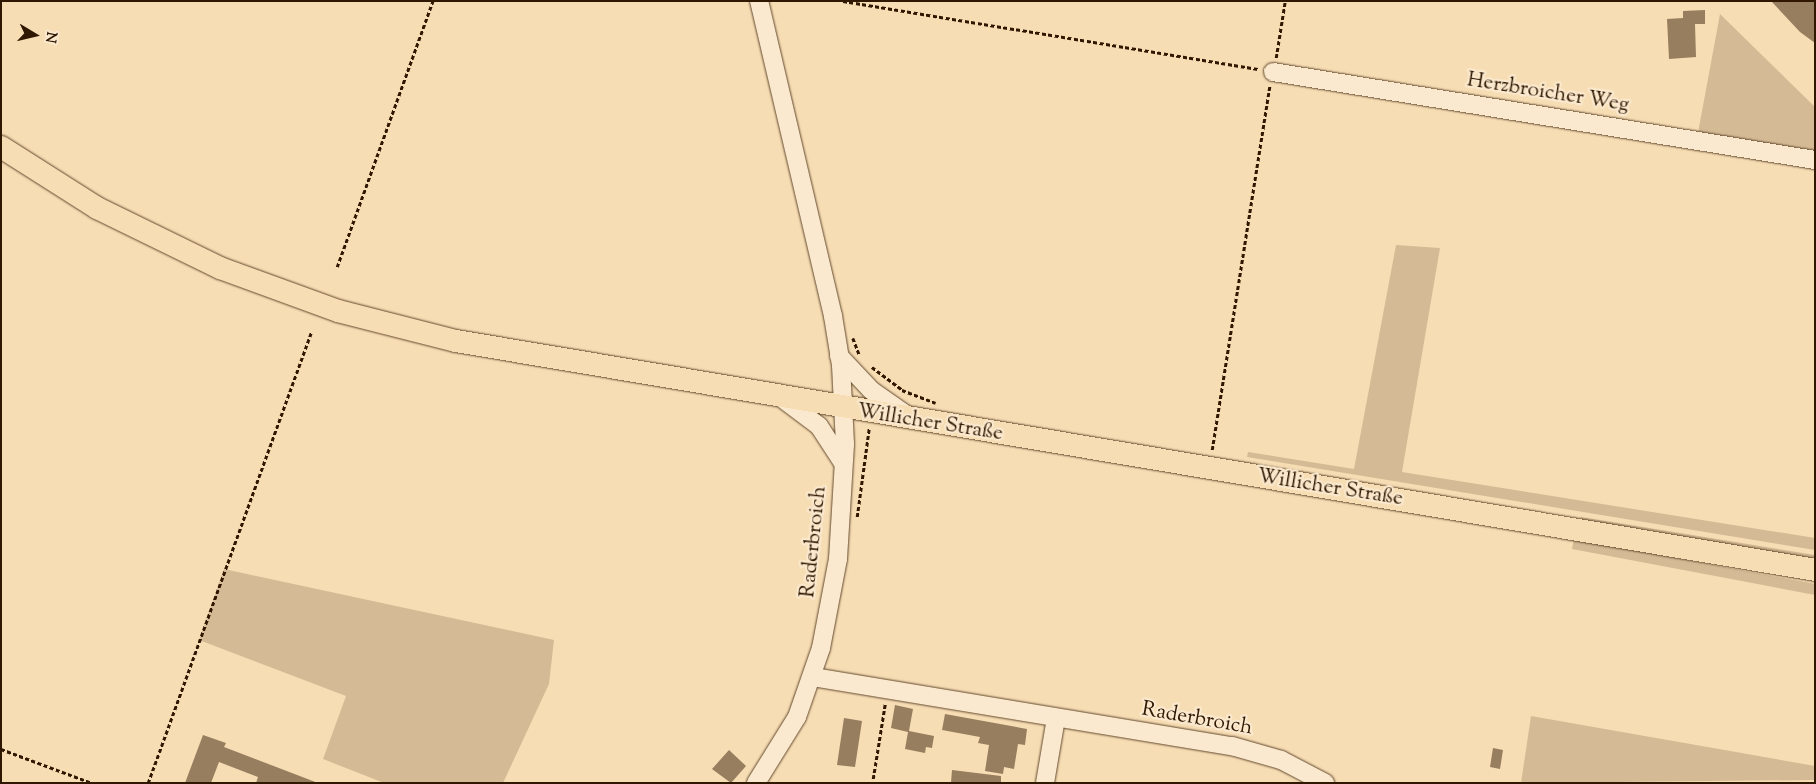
<!DOCTYPE html>
<html>
<head>
<meta charset="utf-8">
<style>
  body { margin:0 }
  #map { position:relative; width:1816px; height:784px; overflow:hidden; background:#f7ddb4; font-family:"Sorts Mill Goudy",serif }
  div>[style] { position:absolute }
  [style*='--x'] { left:calc(var(--x)*1px); top:calc(var(--y)*1px); width:calc(var(--w)*1px); rotate:calc(var(--a)*1deg) }
  .green>* { inset:0; background:#d5bb95 }
  .building>* { inset:0; background:#977e5e }
  .path>* { height:2.5px; margin-top:-1.25px; transform-origin:0; background:repeating-linear-gradient(90deg,#301700 0 4px,transparent 0 6.5px) }
  .roads { filter:drop-shadow(0 0 1px #62482d) drop-shadow(0 0 1px #62482d) }
  .minor>* { height:18px; margin:-9px; padding:0 9px; transform-origin:9px; border-radius:9px; background:#fae9ce }
  .major>* { height:22px; margin:-11px; padding:0 11px; transform-origin:11px; border-radius:11px; background:#f7ddb4 }
  span { translate:-50% -50%; white-space:nowrap; text-align:center; line-height:1.15; -webkit-text-stroke:4.5px #fae9ce; paint-order:stroke }
  .street-label { font-size:21px; color:#301700 }
  .frame { position:absolute; inset:0; border:2px solid #301700; pointer-events:none }
  .north { position:absolute; left:10px; top:10px; width:50px; height:50px; -webkit-text-stroke:4px #fae9ce; paint-order:stroke; rotate:99deg; font-size:14px; font-weight:700; line-height:20px; text-align:center; color:#301700 }
  .north::after { content:''; display:block; margin:auto; width:18px; height:22px; background:#301700; clip-path:polygon(50% 0,100% 100%,50% 72%,0 100%) }
</style>
</head>
<body>
<div id="map">
  <div class="green">
    <div style="clip-path:polygon(1720px 14px,1815px 107px,1815px 156px,1697px 138px)"></div>
    <div style="clip-path:polygon(1396px 245px,1440px 248px,1402px 472px,1815px 538px,1815px 550px,1247px 457px,1248px 452px,1354px 469px)"></div>
    <div style="clip-path:polygon(1581px 517px,1815px 555px,1815px 559px,1580px 521px)"></div>
    <div style="clip-path:polygon(1574px 539px,1815px 584px,1815px 595px,1572px 549px)"></div>
    <div style="clip-path:polygon(224px 569px,554px 640px,549px 684px,503px 783px,384px 783px,323px 759px,346px 696px,199px 640px)"></div>
    <div style="clip-path:polygon(1531px 716px,1815px 766px,1815px 780px,1521px 783px)"></div>
  </div>
  <div class="building">
    <div style="clip-path:polygon(1771px 1px,1815px 1px,1815px 43px,1800px 32px)"></div>
    <div style="clip-path:polygon(1705px 10px,1705px 24px,1695px 24px,1696px 57px,1669px 59px,1667px 19px,1683px 18px,1683px 11px)"></div>
    <div style="clip-path:polygon(895px 705px,913px 709px,909px 731px,934px 736px,932px 748px,926px 747px,925px 753px,905px 749px,908px 732px,891px 728px)"></div>
    <div style="clip-path:polygon(945px 714px,1027px 729px,1025px 745px,1018px 744px,1014px 769px,1004px 767px,1003px 774px,985px 771px,989px 745px,978px 743px,980px 737px,942px 730px)"></div>
    <div style="clip-path:polygon(844px 718px,862px 721px,855px 767px,837px 765px)"></div>
    <div style="clip-path:polygon(203px 735px,226px 743px,224px 747px,318px 783px,256px 783px,258px 777px,219px 762px,211px 783px,185px 783px)"></div>
    <div style="clip-path:polygon(1493px 748px,1503px 750px,1500px 769px,1490px 767px)"></div>
    <div style="clip-path:polygon(729px 750px,746px 766px,731px 783px,712px 769px)"></div>
    <div style="clip-path:polygon(952px 770px,1001px 776px,1001px 783px,951px 783px)"></div>
  </div>
  <div class="path">
    <div style="--x:843;--y:1;--w:422;--a:9.3"></div>
    <div style="--x:1276;--y:58;--w:58;--a:-81"></div>
    <div style="--x:337;--y:267;--w:283;--a:-70.2"></div>
    <div style="--x:853;--y:338;--w:17;--a:69"></div>
    <div style="--x:872;--y:367;--w:38;--a:37"></div>
    <div style="--x:902;--y:390;--w:36;--a:21"></div>
    <div style="--x:1212;--y:450;--w:370;--a:-81"></div>
    <div style="--x:857;--y:517;--w:90;--a:-82.3"></div>
    <div style="--x:1;--y:749;--w:97;--a:20.5"></div>
    <div style="--x:873;--y:779;--w:76;--a:-80.9"></div>
    <div style="--x:148;--y:783;--w:479;--a:-70.1"></div>
  </div>
  <div class="roads">
    <div class="minor">
      <div style="--x:1273;--y:72;--w:549;--a:9.22"></div>
      <div style="--x:839;--y:356;--w:47;--a:46.7"></div>
      <div style="--x:871;--y:390;--w:42;--a:35.2"></div>
      <div style="--x:783;--y:399;--w:45;--a:36.9"></div>
      <div style="--x:819;--y:426;--w:44;--a:57"></div>
      <div style="--x:813;--y:677;--w:425;--a:9.4"></div>
      <div style="--x:1232;--y:746;--w:51;--a:15.9"></div>
      <div style="--x:1281;--y:760;--w:50;--a:27.6"></div>
      <div style="--x:756;--y:783;--w:78;--a:-58.2"></div>
      <div style="--x:797;--y:717;--w:73;--a:-70.8"></div>
      <div style="--x:821;--y:648;--w:91;--a:-79.2"></div>
      <div style="--x:838;--y:559;--w:115;--a:-86.5"></div>
      <div style="--x:845;--y:444;--w:79;--a:-92.9"></div>
      <div style="--x:841;--y:365;--w:50;--a:-99.3"></div>
      <div style="--x:833;--y:316;--w:324;--a:-103.2"></div>
      <div style="--x:1045;--y:783;--w:66;--a:-80.4"></div>
    </div>
    <div class="major">
      <div style="--x:1;--y:147;--w:114;--a:32.4"></div>
      <div style="--x:97;--y:208;--w:137;--a:26"></div>
      <div style="--x:220;--y:268;--w:126;--a:20"></div>
      <div style="--x:338;--y:311;--w:122;--a:14.3"></div>
      <div style="--x:456;--y:341;--w:1378;--a:9.56"></div>
    </div>
  </div>
  <div class="street-label">
    <span style="left:1548px;top:93px;rotate:9deg">Herzbroicher Weg</span>
    <span style="left:930px;top:423px;rotate:9deg">Willicher Straße</span>
    <span style="left:1330px;top:488px;rotate:9deg">Willicher Straße</span>
    <span style="left:814px;top:542px;rotate:-84deg">Raderbroich</span>
    <span style="left:1197px;top:719px;rotate:10deg">Raderbroich</span>
  </div>
  <div class="frame"></div>
  <div class="north">N</div>
</div>
</body>
</html>
